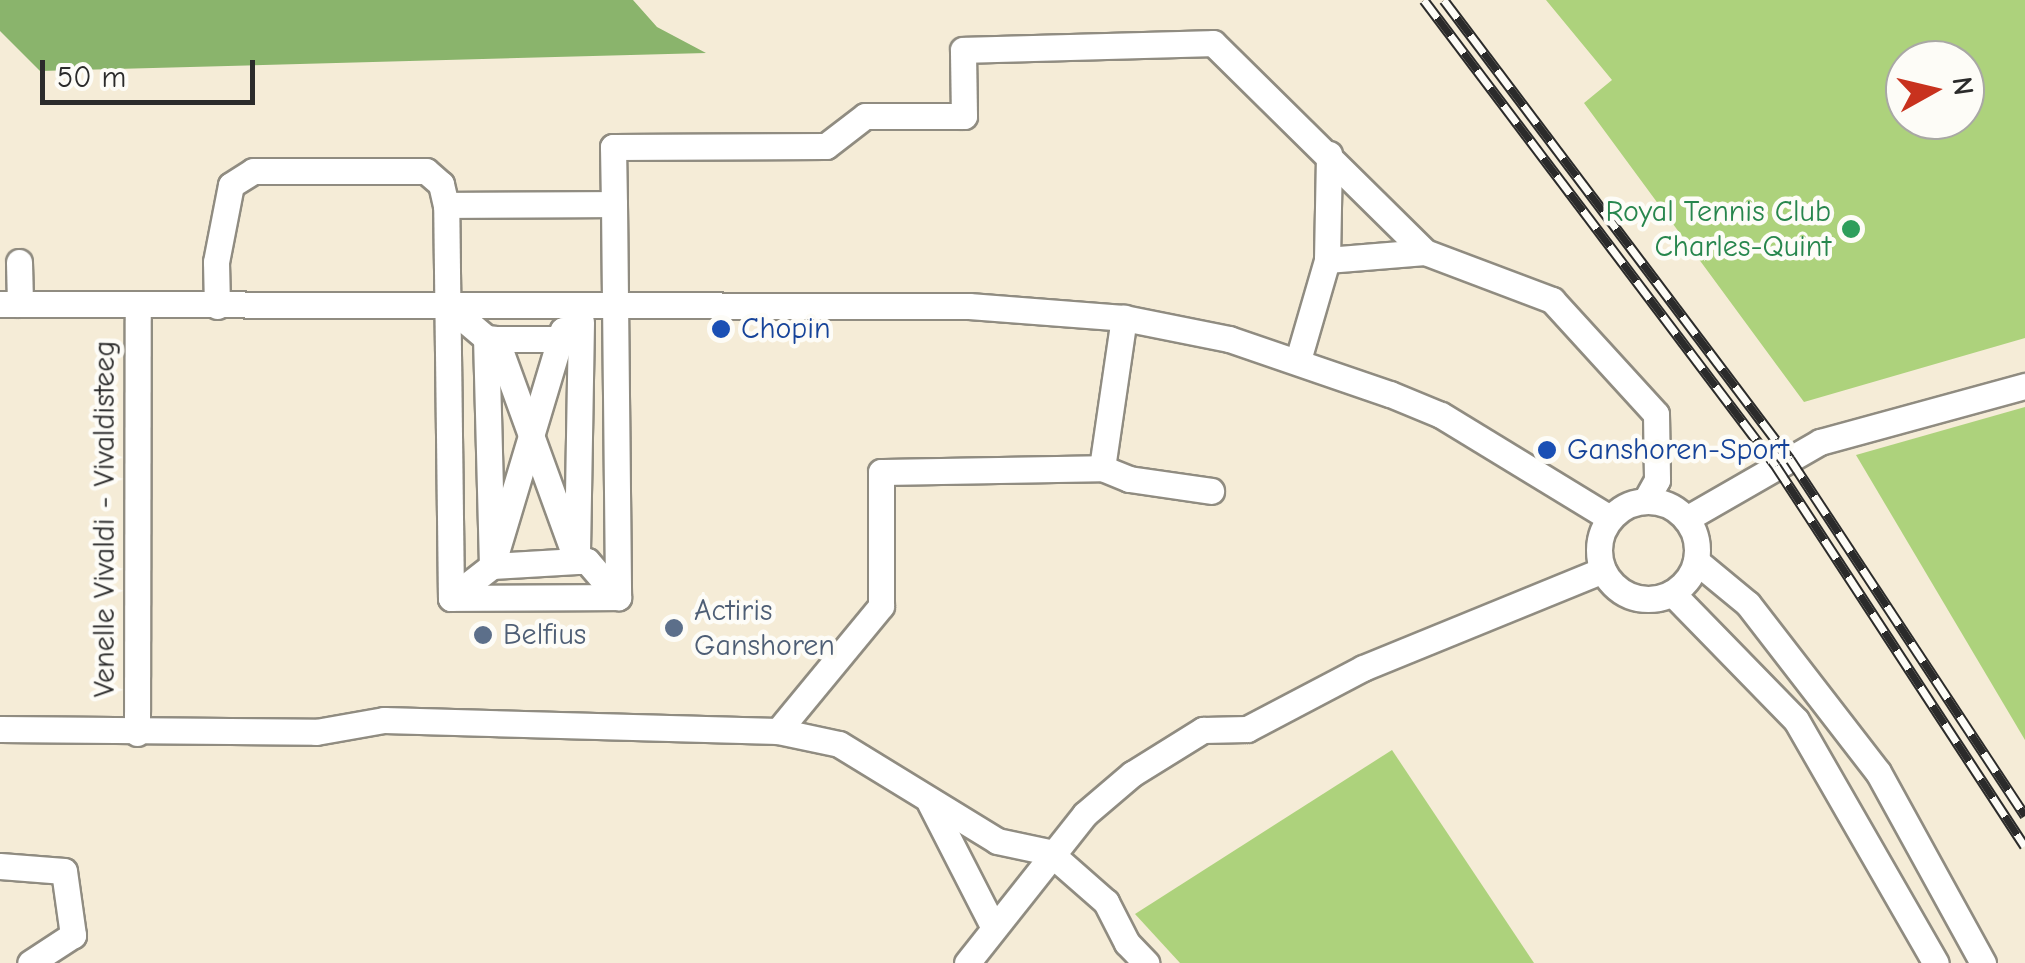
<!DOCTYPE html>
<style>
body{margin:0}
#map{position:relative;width:2025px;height:963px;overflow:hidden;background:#f5ecd7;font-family:"Comic Neue",sans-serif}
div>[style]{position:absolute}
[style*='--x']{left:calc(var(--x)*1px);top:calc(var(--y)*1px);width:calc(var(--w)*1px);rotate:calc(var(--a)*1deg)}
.green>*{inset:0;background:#add27c}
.forest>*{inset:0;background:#8ab46c}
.roads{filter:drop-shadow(2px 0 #908c81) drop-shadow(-2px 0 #908c81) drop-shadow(0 2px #908c81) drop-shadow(0 -2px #908c81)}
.street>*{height:25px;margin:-12.5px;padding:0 12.5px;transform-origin:12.5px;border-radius:12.5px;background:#fff}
.street>.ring{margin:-12.5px;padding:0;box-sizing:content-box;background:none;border:25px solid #fff;border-radius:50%}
.rail>*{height:11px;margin-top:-5.5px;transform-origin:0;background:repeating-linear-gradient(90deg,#fdfcf7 0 22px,#2b2b2b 0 44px);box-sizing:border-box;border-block:2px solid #2b2b2b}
.dots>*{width:28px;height:28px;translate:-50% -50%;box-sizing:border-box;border:5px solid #fdfcf7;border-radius:50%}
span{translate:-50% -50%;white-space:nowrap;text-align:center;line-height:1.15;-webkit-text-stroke:9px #fdfcf7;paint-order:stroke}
.leisure-label{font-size:30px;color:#27864d}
.right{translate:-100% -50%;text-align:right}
.transit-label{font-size:30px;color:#164399}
.left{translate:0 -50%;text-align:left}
.street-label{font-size:30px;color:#2b2b2b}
.service-label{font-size:30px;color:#4e5e75}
.north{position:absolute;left:1885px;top:40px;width:100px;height:100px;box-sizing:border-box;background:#fdfcf7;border:2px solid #a9a8a5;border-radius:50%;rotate:82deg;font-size:28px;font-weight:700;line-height:40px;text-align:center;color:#2b2b2b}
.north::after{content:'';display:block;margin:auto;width:35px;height:45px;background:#c8321e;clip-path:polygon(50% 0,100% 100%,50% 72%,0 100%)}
.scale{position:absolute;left:40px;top:60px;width:215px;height:45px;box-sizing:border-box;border:5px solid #2b2b2b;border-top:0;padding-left:12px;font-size:30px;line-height:35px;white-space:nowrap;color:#2b2b2b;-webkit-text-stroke:8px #fdfcf7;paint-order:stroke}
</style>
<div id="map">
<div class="green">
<i style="clip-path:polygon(evenodd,1546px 0,2025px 0,2025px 338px,1804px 402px,1584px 103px,1612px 80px,1546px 0,1905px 60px,1965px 60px,1965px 120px,1905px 120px,1905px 60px)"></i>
<i style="clip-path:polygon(2025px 407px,2025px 740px,1856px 455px)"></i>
<i style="clip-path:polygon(1392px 750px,1534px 963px,1180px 963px,1135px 914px)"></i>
</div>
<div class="forest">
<i style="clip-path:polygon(0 0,633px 0,657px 27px,706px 53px,40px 71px,0 31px)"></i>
</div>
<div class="roads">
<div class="street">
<i style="--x:614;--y:204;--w:57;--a:-91"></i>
<i style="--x:613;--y:147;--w:213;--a:-0.3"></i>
<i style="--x:826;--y:146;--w:49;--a:-37.6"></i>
<i style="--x:865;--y:116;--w:99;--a:0"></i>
<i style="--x:964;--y:116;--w:66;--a:-90.9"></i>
<i style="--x:963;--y:50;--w:250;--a:-1.6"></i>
<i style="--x:1213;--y:43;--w:298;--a:44.6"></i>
<i style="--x:1425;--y:252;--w:136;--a:20.7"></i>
<i style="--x:1552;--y:300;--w:154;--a:47.6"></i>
<i style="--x:1656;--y:414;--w:66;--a:89.1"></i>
<i style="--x:1657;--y:480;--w:23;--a:119"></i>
<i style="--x:614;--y:204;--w:393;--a:89.4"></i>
<i style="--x:618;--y:597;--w:167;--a:179.7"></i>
<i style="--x:451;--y:598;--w:393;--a:-90.7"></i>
<i style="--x:446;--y:205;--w:168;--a:-0.3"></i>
<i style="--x:1327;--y:260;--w:106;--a:-88.9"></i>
<i style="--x:19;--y:262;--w:42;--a:88.6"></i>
<i style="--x:0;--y:304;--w:969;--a:0.12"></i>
<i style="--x:969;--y:306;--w:155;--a:4.4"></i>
<i style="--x:1124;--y:318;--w:107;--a:11.3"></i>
<i style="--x:1229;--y:339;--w:170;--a:18.9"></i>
<i style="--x:1390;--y:394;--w:55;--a:22.4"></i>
<i style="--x:1441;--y:415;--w:198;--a:31.4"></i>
<i style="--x:447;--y:305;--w:51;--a:40.2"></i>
<i style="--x:486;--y:338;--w:10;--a:6"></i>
<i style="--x:496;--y:339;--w:236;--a:70"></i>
<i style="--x:577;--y:561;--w:85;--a:176.6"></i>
<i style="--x:492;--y:566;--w:228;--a:-91.5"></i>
<i style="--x:217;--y:306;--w:44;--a:-91.3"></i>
<i style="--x:216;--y:262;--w:78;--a:-79"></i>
<i style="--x:231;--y:185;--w:26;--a:-32"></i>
<i style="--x:253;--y:171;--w:173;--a:0"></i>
<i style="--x:426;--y:171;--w:20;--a:41"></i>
<i style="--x:441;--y:184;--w:22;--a:77"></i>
<i style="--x:581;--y:322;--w:239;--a:91"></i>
<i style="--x:577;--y:561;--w:10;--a:0"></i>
<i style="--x:587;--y:561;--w:48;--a:49.3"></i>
<i style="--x:496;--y:339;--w:65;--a:0"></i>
<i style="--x:1298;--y:360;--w:104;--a:-73.8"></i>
<i style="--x:1327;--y:260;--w:98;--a:-4.7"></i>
<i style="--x:1102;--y:468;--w:29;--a:22"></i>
<i style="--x:1129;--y:479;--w:83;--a:8.3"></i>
<i class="ring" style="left:1599px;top:501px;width:73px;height:73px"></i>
<i style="--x:1686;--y:519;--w:155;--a:-29.9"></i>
<i style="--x:1820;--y:442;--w:213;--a:-15.3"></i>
<i style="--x:1696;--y:561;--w:67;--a:39.6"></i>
<i style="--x:1748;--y:604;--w:212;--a:52.3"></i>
<i style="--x:1878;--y:772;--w:218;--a:61.2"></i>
<i style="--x:1672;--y:593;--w:177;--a:45.7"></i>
<i style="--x:1796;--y:720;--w:280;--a:60.1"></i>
<i style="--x:451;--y:598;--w:52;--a:-38"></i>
<i style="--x:492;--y:566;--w:246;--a:-73.3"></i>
<i style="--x:563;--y:330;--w:17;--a:0"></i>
<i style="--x:0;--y:729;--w:316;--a:0.5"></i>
<i style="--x:316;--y:732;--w:69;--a:-10"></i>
<i style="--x:384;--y:720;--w:394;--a:1.6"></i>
<i style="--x:778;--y:731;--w:62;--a:12"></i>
<i style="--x:839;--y:744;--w:185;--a:31.5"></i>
<i style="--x:997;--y:841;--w:53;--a:11.9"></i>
<i style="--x:1049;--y:852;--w:76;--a:41.3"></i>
<i style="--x:1106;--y:902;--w:46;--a:62.9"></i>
<i style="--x:1127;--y:943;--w:28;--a:46"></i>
<i style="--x:778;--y:731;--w:162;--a:-50.5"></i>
<i style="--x:881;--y:606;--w:134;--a:-90"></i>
<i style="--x:881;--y:472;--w:221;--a:-1"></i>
<i style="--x:1102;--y:468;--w:152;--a:-81.7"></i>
<i style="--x:137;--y:733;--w:429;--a:-89.9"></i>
<i style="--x:930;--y:803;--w:136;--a:62.9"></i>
<i style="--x:0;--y:866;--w:64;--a:4.5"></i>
<i style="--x:64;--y:871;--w:65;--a:82"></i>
<i style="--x:73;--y:935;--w:51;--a:146.9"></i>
<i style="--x:967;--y:963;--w:190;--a:-51.6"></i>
<i style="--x:1085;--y:814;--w:62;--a:-40.4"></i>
<i style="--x:1132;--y:774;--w:84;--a:-31.8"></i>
<i style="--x:1203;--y:730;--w:44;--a:-1.3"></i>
<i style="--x:1247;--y:729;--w:131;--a:-27.7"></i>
<i style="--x:1363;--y:668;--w:259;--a:-22.2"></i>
</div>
</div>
<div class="rail">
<i style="--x:1424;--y:0;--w:584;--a:52.93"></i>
<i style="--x:1776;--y:466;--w:454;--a:56.8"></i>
<i style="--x:1444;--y:0;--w:575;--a:52.99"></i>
<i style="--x:1790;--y:459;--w:427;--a:56.6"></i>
</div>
<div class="dots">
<i style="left:1851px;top:229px;background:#2e9e5b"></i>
<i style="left:721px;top:329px;background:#1a4fb4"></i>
<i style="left:1547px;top:450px;background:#1a4fb4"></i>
<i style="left:674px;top:628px;background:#5c6f8a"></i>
<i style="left:483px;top:635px;background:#5c6f8a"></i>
</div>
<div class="leisure-label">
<span class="right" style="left:1831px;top:229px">Royal Tennis Club<br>Charles-Quint</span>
</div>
<div class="transit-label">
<span class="left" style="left:741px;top:329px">Chopin</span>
<span class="left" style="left:1567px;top:450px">Ganshoren-Sport</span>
</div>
<div class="street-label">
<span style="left:105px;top:519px;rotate:-90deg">Venelle Vivaldi - Vivaldisteeg</span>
</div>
<div class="service-label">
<span class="left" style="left:694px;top:628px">Actiris<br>Ganshoren</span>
<span class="left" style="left:503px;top:635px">Belfius</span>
</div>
<div class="north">N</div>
<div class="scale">50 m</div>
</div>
